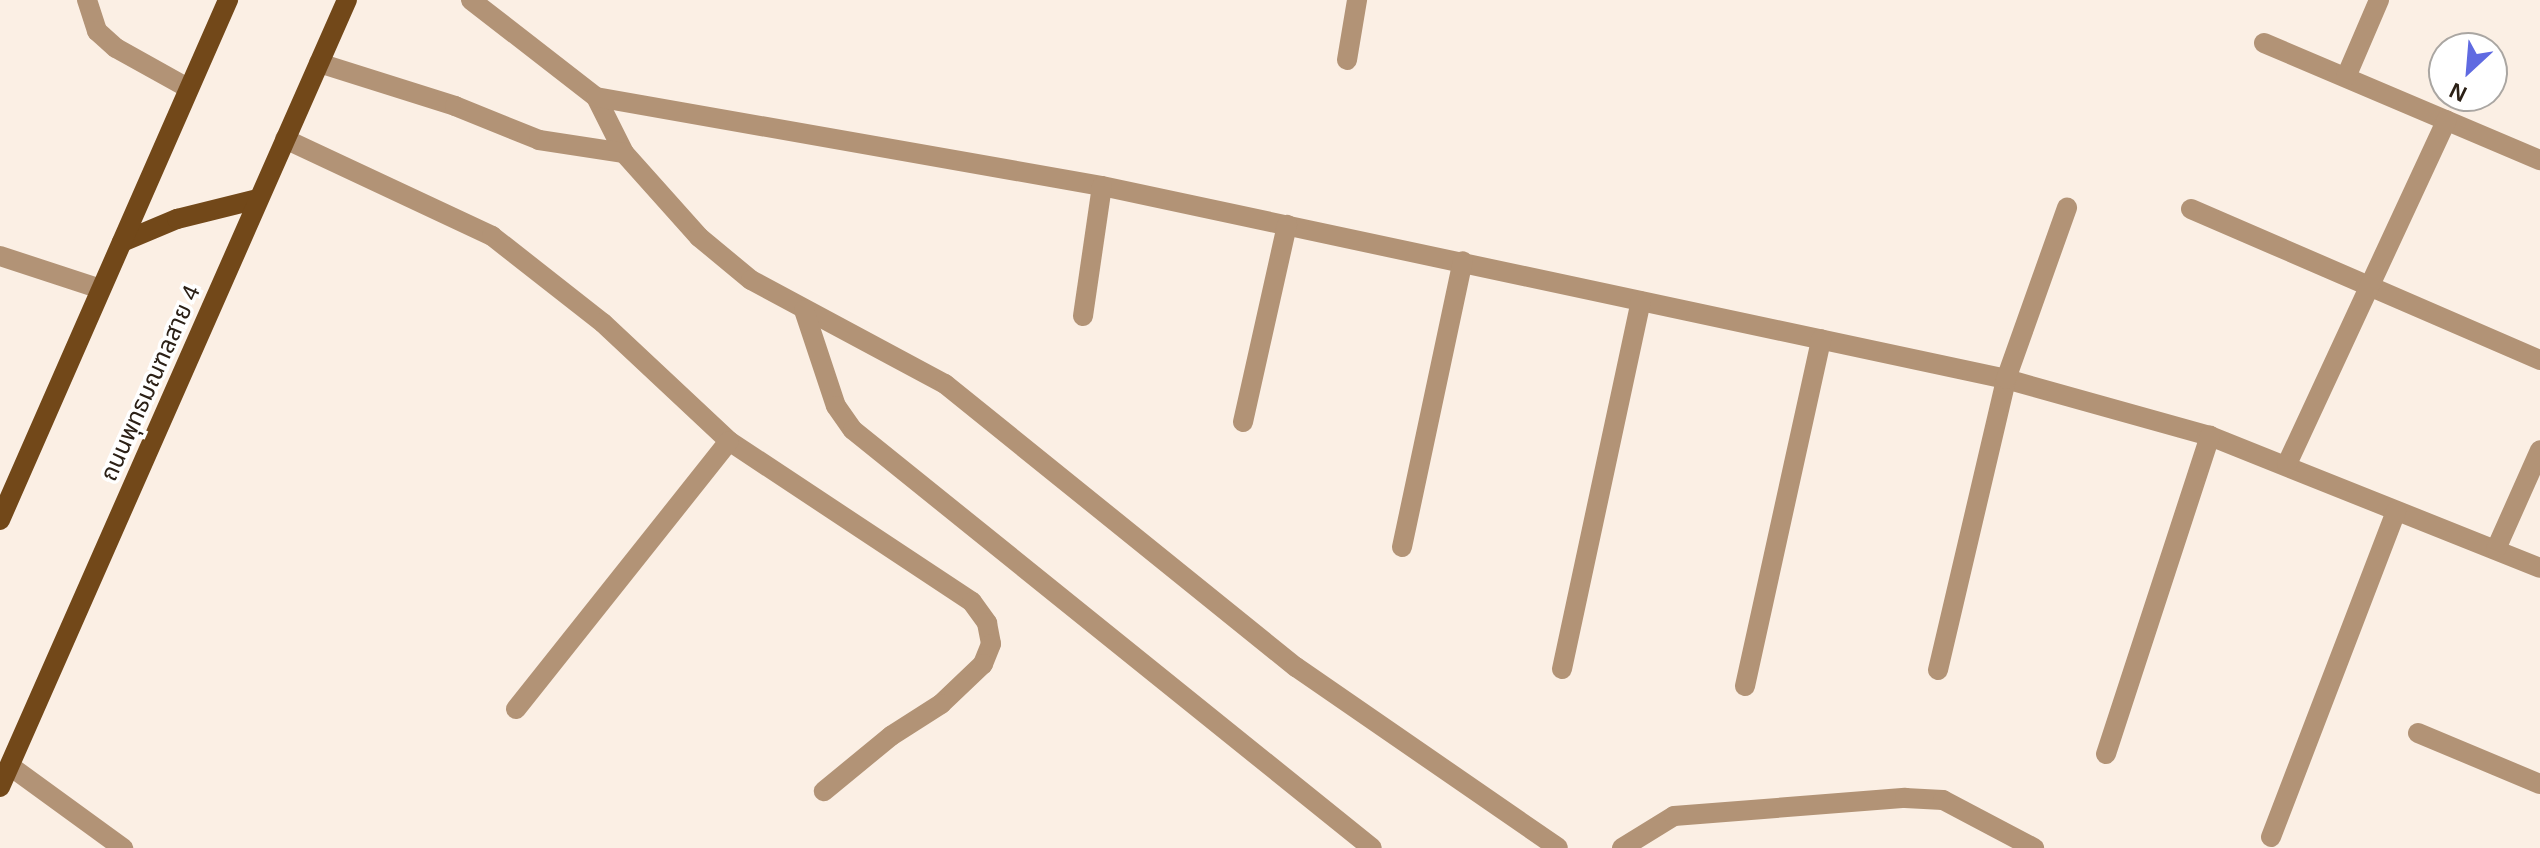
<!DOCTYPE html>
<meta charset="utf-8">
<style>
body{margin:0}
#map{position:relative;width:2540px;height:848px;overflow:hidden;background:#fbefe4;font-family:Arial,"Noto Sans Thai",sans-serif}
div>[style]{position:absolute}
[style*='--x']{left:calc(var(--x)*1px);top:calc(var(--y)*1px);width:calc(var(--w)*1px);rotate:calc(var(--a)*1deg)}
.service>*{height:20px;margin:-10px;padding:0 10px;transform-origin:10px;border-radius:10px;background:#b29376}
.minor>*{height:20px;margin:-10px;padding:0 10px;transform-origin:10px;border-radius:10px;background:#b29376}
.primary>*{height:20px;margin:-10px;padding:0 10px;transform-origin:10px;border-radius:10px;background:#724819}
span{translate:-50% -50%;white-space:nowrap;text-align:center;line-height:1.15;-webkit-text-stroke:7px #fff;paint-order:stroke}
.street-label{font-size:24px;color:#2b2016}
.north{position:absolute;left:2428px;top:32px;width:80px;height:80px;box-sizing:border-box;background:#fff;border:2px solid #aaa6a2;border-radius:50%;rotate:206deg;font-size:22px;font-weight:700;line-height:32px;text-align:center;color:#2b2016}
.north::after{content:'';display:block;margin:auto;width:28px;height:36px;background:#5f6ae1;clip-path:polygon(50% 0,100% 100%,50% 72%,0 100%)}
</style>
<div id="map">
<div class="service">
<i style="--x:87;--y:0;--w:33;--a:72"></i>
<i style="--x:97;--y:31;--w:25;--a:42"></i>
<i style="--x:116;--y:48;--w:82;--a:29.1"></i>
<i style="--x:1347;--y:60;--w:61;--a:-80.5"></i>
<i style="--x:0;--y:256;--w:106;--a:18.1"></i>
</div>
<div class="minor">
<i style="--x:471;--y:0;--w:158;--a:37.8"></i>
<i style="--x:596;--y:97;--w:63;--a:63.4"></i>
<i style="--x:624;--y:153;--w:113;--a:48.2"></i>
<i style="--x:699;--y:237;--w:67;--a:39.6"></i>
<i style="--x:751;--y:280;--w:220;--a:28.2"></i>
<i style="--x:945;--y:384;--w:451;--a:38.9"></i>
<i style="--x:1296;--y:667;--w:318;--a:34.6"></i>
<i style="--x:2264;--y:43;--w:300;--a:23"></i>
<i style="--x:319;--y:63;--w:143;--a:17.5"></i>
<i style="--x:455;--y:106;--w:91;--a:22"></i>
<i style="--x:539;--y:140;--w:86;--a:8.7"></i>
<i style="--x:2346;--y:77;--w:84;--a:-66.8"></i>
<i style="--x:596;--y:97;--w:514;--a:9.98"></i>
<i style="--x:1102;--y:186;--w:924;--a:12.05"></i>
<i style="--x:2006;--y:379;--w:212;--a:15.6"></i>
<i style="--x:2210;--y:436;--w:355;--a:21.8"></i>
<i style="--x:285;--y:139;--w:229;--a:25.1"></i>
<i style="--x:492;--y:236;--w:141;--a:38.1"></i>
<i style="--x:603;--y:323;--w:173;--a:43.1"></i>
<i style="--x:729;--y:441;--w:291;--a:33.5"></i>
<i style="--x:972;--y:602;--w:26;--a:54"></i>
<i style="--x:987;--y:623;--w:21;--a:79"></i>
<i style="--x:991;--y:644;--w:22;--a:112"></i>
<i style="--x:983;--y:664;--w:58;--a:136.4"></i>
<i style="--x:941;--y:704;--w:59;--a:147.4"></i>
<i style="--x:891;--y:736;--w:87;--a:140.6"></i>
<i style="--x:2191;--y:209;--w:380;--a:23.4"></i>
<i style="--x:804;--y:310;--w:101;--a:71.6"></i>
<i style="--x:836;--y:406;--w:29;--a:55"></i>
<i style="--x:853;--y:430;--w:666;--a:38.85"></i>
<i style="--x:1083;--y:316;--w:131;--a:-81.7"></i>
<i style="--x:1243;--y:422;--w:202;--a:-77.4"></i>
<i style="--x:2287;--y:464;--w:379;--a:-65.1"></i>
<i style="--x:1402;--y:547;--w:292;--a:-78"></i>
<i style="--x:2496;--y:549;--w:108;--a:-66"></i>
<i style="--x:1562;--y:669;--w:376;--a:-77.9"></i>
<i style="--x:1938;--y:670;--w:299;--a:-76.8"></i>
<i style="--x:2006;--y:379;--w:182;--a:-70.4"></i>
<i style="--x:1745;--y:686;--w:355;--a:-77.6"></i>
<i style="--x:516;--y:709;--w:342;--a:-51.5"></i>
<i style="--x:2418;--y:733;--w:132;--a:22.7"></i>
<i style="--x:2106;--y:754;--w:335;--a:-71.9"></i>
<i style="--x:10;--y:766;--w:140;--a:36"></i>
<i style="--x:2271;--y:837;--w:349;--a:-69"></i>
<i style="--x:1622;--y:848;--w:61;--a:-31.6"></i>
<i style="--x:1674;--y:816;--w:232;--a:-4.5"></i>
<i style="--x:1905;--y:798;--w:38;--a:3"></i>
<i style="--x:1943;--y:800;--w:103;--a:27.8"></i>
</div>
<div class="primary">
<i style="--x:122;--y:242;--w:60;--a:-22.7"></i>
<i style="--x:177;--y:219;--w:83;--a:-13.9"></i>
<i style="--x:0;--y:520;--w:568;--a:-66.32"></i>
<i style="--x:0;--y:787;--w:860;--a:-66.21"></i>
</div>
<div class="street-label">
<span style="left:150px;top:383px;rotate:-66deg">ถนนพุทธมณฑลสาย 4</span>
</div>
<div class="north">N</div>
</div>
